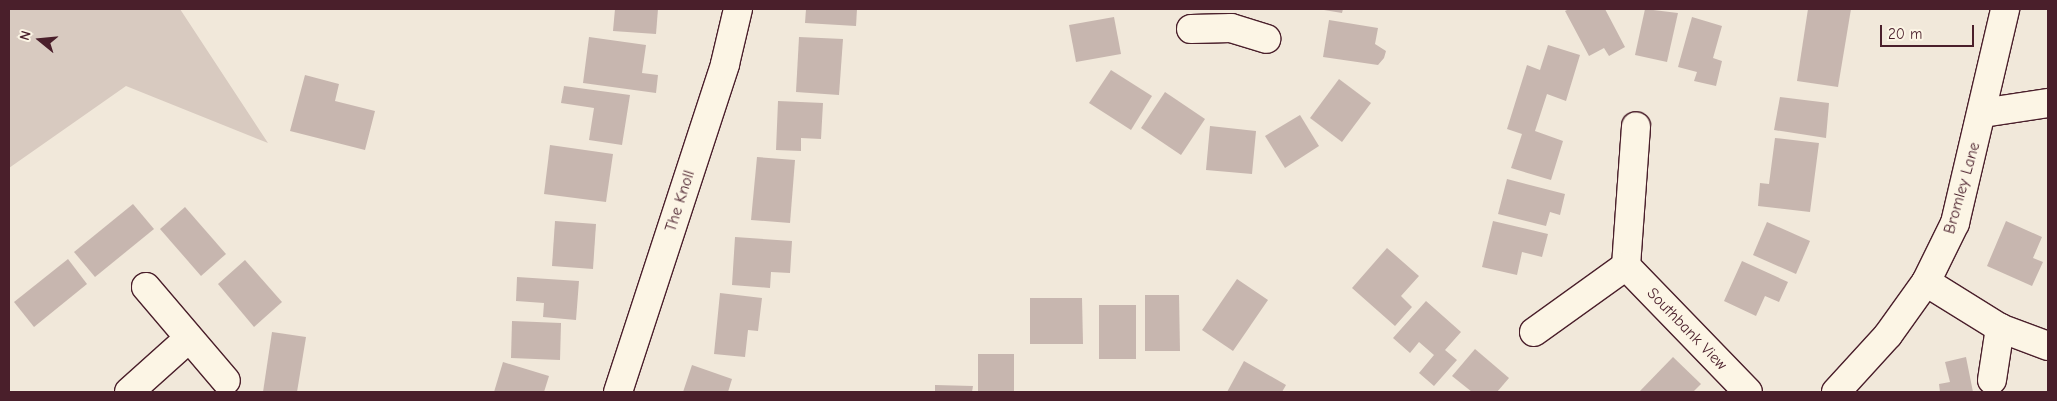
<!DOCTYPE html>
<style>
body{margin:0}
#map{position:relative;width:2057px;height:401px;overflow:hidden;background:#f1e8da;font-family:"Comic Neue",sans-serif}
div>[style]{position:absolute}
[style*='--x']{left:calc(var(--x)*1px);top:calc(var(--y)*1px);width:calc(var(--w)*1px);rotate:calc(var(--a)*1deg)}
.green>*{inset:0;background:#d8cac0}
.building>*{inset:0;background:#c7b6af}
.roads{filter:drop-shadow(1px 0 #4a1f2b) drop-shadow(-1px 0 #4a1f2b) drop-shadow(0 1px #4a1f2b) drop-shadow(0 -1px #4a1f2b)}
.minor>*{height:28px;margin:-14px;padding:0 14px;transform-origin:14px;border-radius:14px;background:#fcf5e5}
span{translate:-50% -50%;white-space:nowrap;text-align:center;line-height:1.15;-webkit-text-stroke:4px #fcf5e5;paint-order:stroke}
.street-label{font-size:16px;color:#4a1f2b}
.frame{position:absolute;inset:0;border:10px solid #4a1f2b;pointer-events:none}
.north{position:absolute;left:15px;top:15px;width:50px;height:50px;-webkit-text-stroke:4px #fcf5e5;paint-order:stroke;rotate:287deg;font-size:14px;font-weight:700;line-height:20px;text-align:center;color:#4a1f2b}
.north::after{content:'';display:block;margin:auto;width:18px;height:22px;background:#4a1f2b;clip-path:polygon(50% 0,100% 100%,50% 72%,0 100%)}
.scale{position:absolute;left:1880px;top:25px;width:94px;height:22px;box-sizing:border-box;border:2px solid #4a1f2b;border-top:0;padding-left:6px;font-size:15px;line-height:18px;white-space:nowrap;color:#4a1f2b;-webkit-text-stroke:4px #fcf5e5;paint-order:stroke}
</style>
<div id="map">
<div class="green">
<i style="clip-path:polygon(9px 9px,180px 9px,268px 143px,126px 86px,9px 168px)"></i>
</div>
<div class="building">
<i style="clip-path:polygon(615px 9px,658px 9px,656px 34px,613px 31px)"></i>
<i style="clip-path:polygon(806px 9px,857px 9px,856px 26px,805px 23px)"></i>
<i style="clip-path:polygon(1318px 9px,1343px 9px,1342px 13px)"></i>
<i style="clip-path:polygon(1569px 9px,1605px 9px,1625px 47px,1609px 56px,1604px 48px,1589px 56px,1565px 11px)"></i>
<i style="clip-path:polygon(1645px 9px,1678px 13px,1667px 62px,1635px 55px)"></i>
<i style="clip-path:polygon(1808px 9px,1851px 9px,1838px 87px,1797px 81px)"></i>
<i style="clip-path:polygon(1114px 17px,1121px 54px,1076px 62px,1069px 25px)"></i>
<i style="clip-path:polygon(1692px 17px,1722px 26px,1713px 58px,1722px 61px,1716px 86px,1694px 81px,1697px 72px,1678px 67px)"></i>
<i style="clip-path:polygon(1329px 20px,1378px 28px,1375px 44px,1386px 51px,1384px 58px,1378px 65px,1323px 57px)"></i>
<i style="clip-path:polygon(589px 37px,646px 45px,642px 73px,658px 75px,656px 93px,583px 83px)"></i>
<i style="clip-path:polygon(799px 37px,843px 39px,839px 95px,796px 92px)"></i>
<i style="clip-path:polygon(1548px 45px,1580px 55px,1566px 101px,1547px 94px,1535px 131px,1563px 141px,1551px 180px,1511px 168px,1522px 134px,1507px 129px,1527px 65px,1540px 70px)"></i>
<i style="clip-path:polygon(1111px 70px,1152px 96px,1131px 130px,1089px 103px)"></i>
<i style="clip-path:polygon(305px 75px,339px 84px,335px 101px,375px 111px,365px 150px,290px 131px)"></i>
<i style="clip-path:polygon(1339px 79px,1371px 103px,1342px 142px,1310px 118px)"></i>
<i style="clip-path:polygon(564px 86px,630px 95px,622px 145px,589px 140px,594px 108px,561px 103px)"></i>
<i style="clip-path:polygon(1165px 92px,1205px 119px,1181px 155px,1141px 128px)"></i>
<i style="clip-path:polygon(1780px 97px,1829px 103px,1826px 138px,1774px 130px)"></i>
<i style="clip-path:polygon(778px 101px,823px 103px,821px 139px,801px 138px,801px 151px,776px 150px)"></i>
<i style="clip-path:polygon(1300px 115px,1319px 146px,1285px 168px,1265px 136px)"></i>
<i style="clip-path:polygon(1210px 126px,1256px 131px,1252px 174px,1206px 170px)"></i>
<i style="clip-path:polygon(1775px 138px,1819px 143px,1810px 212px,1758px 206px,1760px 183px,1769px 184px)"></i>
<i style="clip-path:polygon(550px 145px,613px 154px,606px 202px,544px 194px)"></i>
<i style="clip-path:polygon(757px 157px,795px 160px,790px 223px,751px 220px)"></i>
<i style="clip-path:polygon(1507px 179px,1565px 194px,1560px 215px,1550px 212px,1546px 226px,1498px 214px)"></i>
<i style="clip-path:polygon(133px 204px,154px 229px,95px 277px,74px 252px)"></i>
<i style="clip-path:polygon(185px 207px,226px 254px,201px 276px,160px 229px)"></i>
<i style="clip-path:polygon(555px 221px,596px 224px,593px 269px,552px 266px)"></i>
<i style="clip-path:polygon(1493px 221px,1548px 234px,1542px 257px,1522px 252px,1517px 275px,1482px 267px)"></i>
<i style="clip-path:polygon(2006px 221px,2042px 237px,2033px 258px,2043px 262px,2032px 286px,1987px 266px)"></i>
<i style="clip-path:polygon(1767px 222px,1810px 241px,1796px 274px,1753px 255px)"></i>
<i style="clip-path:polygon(735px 237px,792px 241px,790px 273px,771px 272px,770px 288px,732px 285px)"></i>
<i style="clip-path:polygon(1387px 248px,1419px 276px,1401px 296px,1412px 307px,1395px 326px,1352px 288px)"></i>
<i style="clip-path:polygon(68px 259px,87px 284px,34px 327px,14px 302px)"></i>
<i style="clip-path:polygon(245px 260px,282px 302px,254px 327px,218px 284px)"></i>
<i style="clip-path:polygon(1742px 261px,1788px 282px,1779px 302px,1765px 296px,1756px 316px,1724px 301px)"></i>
<i style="clip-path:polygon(517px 277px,579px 281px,576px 320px,543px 317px,544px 303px,516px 301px)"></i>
<i style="clip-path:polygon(1237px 279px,1268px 300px,1233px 351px,1202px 330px)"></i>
<i style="clip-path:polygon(720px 293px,762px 298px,758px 331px,748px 330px,745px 357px,714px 354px)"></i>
<i style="clip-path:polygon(1145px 295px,1179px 295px,1180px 351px,1145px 351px)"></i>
<i style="clip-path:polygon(1030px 298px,1082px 298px,1083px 344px,1030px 344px)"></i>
<i style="clip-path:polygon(1426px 301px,1461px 332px,1445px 350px,1457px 360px,1434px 386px,1419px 373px,1434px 355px,1419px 342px,1410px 353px,1393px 338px)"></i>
<i style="clip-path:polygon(1099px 305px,1136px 305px,1136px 359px,1099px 359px)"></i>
<i style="clip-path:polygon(512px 321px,561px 323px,560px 360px,511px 358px)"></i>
<i style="clip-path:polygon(272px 332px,306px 337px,297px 392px,263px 392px)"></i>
<i style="clip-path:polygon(1475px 349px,1509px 378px,1497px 392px,1472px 392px,1452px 376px)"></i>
<i style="clip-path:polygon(978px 354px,1014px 354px,1014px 392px,978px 392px)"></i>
<i style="clip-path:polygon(1673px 357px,1701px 384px,1693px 392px,1639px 392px)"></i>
<i style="clip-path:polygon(1966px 357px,1973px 392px,1940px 392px,1939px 384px,1950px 382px,1945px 362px)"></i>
<i style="clip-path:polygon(1244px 361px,1286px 385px,1282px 392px,1227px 392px)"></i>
<i style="clip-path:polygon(503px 362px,549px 376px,544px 392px,494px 392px)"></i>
<i style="clip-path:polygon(692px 365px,732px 379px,728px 392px,683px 392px)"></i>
<i style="clip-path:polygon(935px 385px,973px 386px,972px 392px,935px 392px)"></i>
</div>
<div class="roads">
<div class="minor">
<i style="--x:1191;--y:29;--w:40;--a:-1.4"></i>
<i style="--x:1231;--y:28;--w:37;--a:17"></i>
<i style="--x:1982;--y:113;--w:67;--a:-8.6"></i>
<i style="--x:1626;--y:266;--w:140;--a:-85.9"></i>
<i style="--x:1926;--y:282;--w:87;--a:31.9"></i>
<i style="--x:2000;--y:328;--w:51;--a:20.6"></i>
<i style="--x:146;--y:287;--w:123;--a:49.6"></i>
<i style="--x:1534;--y:332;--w:113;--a:-35.7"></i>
<i style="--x:1626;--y:266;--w:175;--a:45.9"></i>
<i style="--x:1992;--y:380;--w:53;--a:-81.3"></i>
<i style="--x:129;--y:392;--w:79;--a:-41.9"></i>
<i style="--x:618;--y:392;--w:345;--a:-71.9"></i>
<i style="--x:725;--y:64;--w:57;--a:-76.7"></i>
<i style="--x:1836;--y:392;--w:77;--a:-47.6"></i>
<i style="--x:1888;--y:335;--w:65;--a:-54.4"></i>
<i style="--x:1926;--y:282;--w:66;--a:-63.8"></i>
<i style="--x:1955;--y:223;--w:220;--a:-76.8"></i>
</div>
</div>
<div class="street-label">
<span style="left:1962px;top:188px;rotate:-74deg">Bromley Lane</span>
<span style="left:680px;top:201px;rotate:-72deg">The Knoll</span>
<span style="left:1687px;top:329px;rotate:46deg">Southbank View</span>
</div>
<div class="frame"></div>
<div class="north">N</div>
<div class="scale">20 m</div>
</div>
